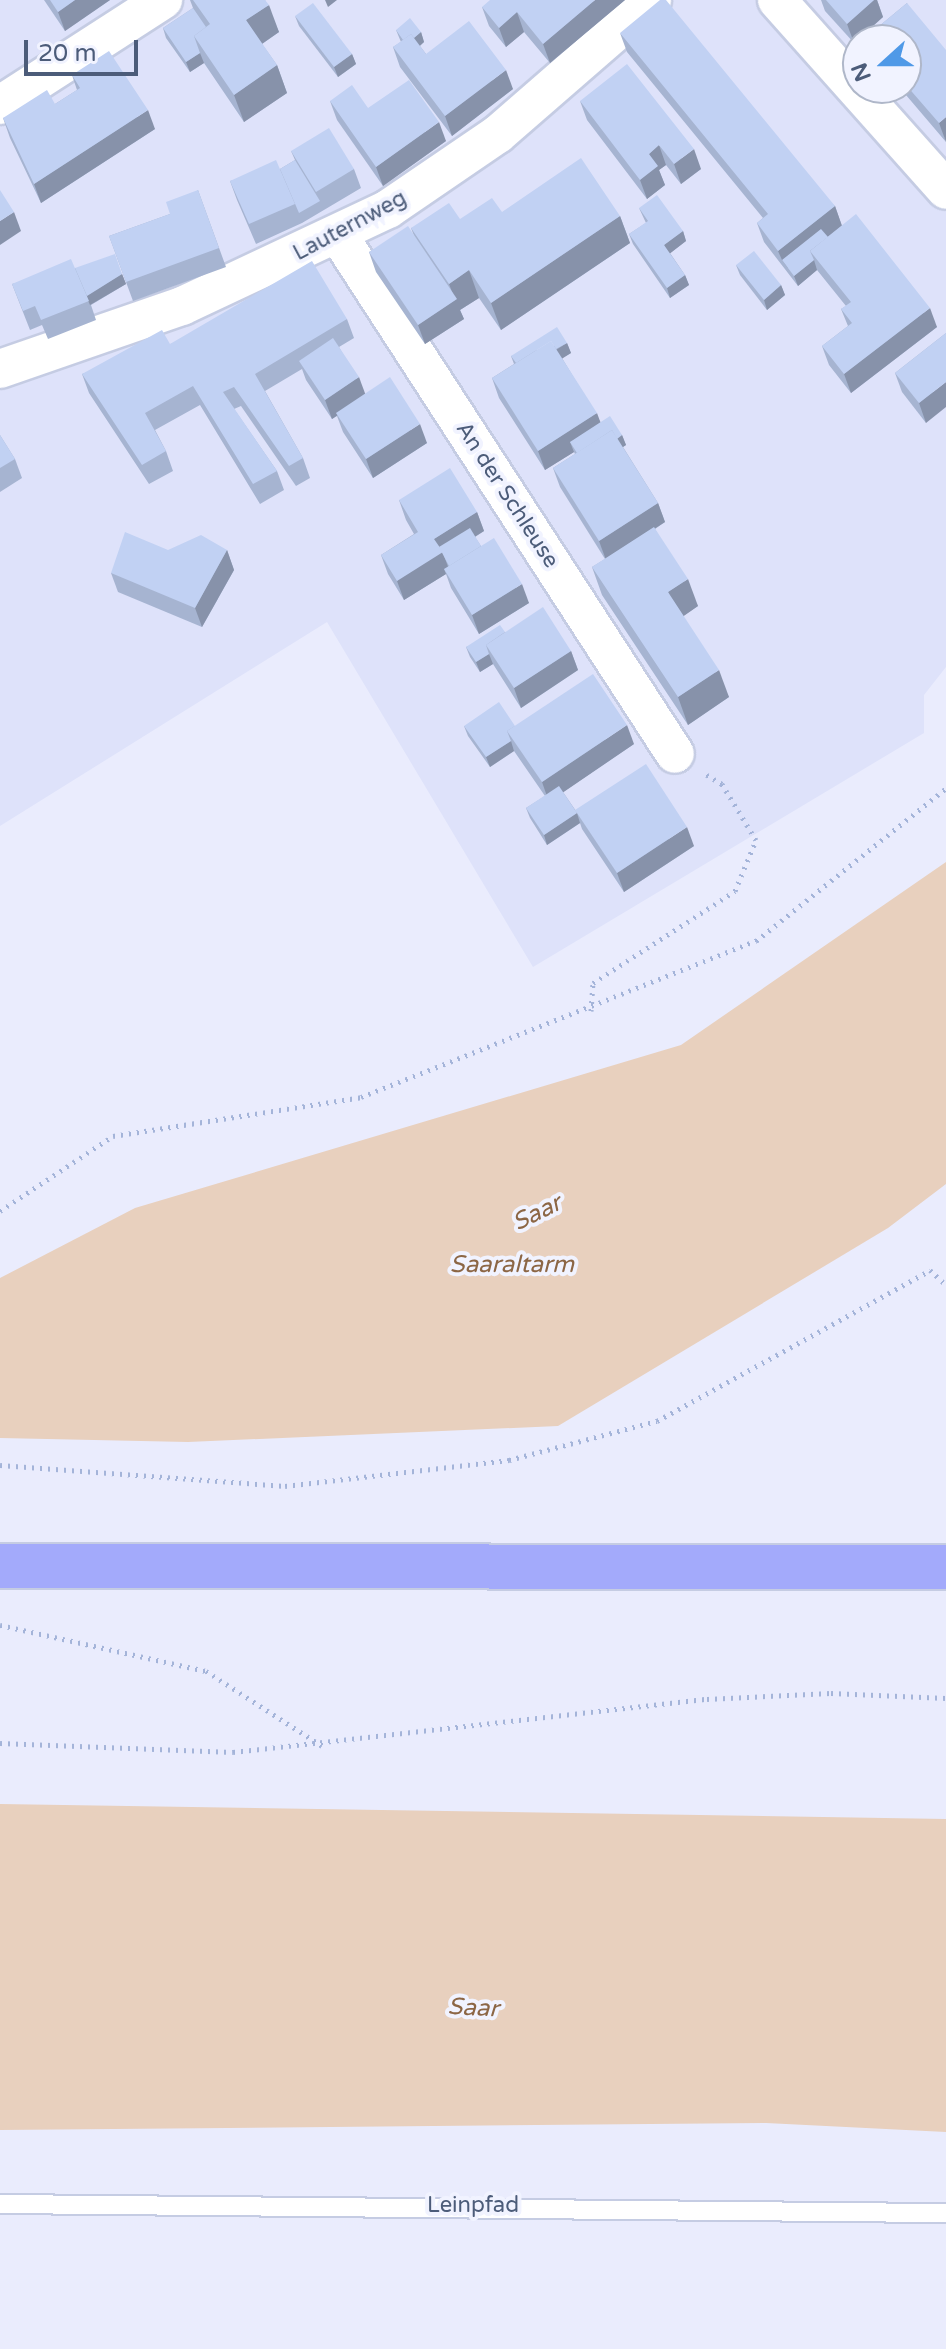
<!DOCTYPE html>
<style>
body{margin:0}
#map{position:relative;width:946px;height:2349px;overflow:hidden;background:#eaecfd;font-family:"Varela Round",sans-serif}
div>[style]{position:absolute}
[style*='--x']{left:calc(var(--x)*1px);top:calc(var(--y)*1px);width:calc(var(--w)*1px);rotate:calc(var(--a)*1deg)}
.residential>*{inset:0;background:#dee2fa}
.water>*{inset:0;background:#e8d0be}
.path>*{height:5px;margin-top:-2.5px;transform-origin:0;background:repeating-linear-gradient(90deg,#a4b4d9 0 2px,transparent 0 8px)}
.roads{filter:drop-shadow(2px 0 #c5cce3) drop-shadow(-2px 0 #c5cce3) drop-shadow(0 2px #c5cce3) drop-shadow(0 -2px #c5cce3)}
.service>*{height:18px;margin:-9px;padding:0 9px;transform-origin:9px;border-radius:9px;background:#fff}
.minor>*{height:38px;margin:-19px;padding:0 19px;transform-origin:19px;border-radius:19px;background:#fff}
.primary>*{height:44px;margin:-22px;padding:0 22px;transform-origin:22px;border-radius:22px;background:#a3aafb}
.wall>*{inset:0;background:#a6b4d1}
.shaded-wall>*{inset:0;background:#8792aa}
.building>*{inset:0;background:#c1d1f3}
span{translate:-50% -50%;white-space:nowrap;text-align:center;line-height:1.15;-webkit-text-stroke:8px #f1f3ff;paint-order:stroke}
.street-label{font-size:22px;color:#4c5c79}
.water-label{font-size:24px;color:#8c6645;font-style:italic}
.north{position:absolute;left:842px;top:24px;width:80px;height:80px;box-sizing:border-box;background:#f1f3ff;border:2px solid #afb7c9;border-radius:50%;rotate:249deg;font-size:22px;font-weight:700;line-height:32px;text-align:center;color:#4c5c79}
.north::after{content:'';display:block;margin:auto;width:28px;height:36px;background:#4f99e7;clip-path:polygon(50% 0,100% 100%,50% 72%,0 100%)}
.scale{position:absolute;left:24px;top:40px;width:114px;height:36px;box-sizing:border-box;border:4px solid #4c5c79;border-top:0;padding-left:10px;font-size:24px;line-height:28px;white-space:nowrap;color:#4c5c79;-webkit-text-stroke:6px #f1f3ff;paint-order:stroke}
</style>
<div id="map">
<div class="residential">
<i style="clip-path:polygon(evenodd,0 0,946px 0,946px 667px,924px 695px,924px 733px,533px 967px,327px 622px,0 826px,0 0,858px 40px,906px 40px,906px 88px,858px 88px,858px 40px)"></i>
</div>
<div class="water">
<i style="clip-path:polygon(946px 862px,946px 1184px,888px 1228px,558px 1426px,188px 1442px,0 1438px,0 1278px,135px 1208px,681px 1045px)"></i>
<i style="clip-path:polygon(0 1804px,946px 1819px,946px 2132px,766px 2123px,0 2130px)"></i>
</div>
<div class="path">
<i style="--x:591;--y:1011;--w:28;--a:-86"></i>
<i style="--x:593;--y:983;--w:169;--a:-32.9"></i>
<i style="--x:735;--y:891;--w:55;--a:-67.6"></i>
<i style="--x:756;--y:840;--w:66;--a:-121.3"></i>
<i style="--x:722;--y:784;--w:21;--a:-149"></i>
<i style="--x:0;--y:1211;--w:136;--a:-33.6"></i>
<i style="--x:113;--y:1136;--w:251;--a:-8.9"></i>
<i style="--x:361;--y:1097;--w:425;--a:-21.6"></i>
<i style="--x:756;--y:941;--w:244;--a:-38.8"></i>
<i style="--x:0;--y:1465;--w:286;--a:4.2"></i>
<i style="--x:285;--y:1486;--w:226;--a:-6.6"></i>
<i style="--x:509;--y:1460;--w:153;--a:-14.8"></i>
<i style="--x:657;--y:1421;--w:312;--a:-28.9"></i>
<i style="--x:930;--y:1270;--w:22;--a:43"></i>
<i style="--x:0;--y:1625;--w:211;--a:12.6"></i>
<i style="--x:206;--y:1671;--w:138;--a:32.9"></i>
<i style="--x:0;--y:1743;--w:233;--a:2.2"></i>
<i style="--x:233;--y:1752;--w:477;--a:-6.4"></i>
<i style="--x:707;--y:1699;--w:124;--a:-2.8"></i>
<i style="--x:831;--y:1693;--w:115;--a:2.5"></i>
</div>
<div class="roads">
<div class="service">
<i style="--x:0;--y:2204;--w:946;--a:0.55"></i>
</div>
<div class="minor">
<i style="--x:777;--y:0;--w:254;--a:48.3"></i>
<i style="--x:0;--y:105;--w:194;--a:-32.8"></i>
<i style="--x:339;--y:236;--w:617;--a:57.03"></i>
<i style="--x:0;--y:369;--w:193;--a:-19.1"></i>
<i style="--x:182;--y:306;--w:228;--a:-25.2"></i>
<i style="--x:388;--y:209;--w:133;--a:-34.3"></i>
<i style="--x:498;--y:134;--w:204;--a:-41"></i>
</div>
<div class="primary">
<i style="--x:0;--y:1566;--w:946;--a:0.06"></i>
</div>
</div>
<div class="wall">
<i style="clip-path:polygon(44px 0,110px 0,65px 31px)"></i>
<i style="clip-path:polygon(190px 0,265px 0,279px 32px,262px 44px,277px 65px,287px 93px,244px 122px,204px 63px,190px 72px,166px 38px,163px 28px,193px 8px)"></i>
<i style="clip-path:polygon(625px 0,550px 63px,524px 32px,506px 47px,489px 26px,482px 7px)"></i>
<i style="clip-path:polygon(821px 0,877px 0,883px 17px,854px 43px,825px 11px)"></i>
<i style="clip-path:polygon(907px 3px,946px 142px,900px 88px,906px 88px,906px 40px,867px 40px,866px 37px)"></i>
<i style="clip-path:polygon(295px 16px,352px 54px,356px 64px,338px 77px,299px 26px)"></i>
<i style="clip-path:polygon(396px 30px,421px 32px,424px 42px,420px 46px,426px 54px,513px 89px,452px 136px,400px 67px,393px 47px,401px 42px)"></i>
<i style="clip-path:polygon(620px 33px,835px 206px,842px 226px,937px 327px,851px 393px,829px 365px,822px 346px,848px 326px,841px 309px,846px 306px,817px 270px,798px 286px,764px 242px,757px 223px,763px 218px,627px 52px)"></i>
<i style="clip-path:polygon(72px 75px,155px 129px,41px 203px,10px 138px,3px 118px,55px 104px,77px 90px)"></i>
<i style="clip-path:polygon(330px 101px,368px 108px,446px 141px,383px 186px,337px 120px)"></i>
<i style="clip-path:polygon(580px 101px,701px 169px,681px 184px,666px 165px,659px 170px,665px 185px,647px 199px,587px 120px)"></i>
<i style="clip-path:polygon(291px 151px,354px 169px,361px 188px,302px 223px,256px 244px,237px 200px,230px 181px,280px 169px,295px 160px)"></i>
<i style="clip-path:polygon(198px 190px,226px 267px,133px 301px,109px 236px,170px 214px)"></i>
<i style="clip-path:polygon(639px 208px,683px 231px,686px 241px,670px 253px,685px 275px,689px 285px,670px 298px,633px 244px,629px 234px,646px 223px)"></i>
<i style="clip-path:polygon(502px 212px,620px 216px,630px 243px,501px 330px,479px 298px,460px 310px,464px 319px,425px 344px,376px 272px,369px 252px,414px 236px,411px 228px)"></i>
<i style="clip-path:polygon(736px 265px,781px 285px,785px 295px,767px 310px,740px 275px)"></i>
<i style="clip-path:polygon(75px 268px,122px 274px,126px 284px,91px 305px,96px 320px,48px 339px,42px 325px,30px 330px,12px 284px)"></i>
<i style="clip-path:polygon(347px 319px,354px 338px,339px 347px,365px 394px,427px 443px,373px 478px,343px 432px,337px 416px,332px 419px,306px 380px,302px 369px,265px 391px,303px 458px,310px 478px,296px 486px,241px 406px,234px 409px,277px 471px,284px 490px,260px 504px,200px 405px,155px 430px,166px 451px,173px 471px,149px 484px,89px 393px,82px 374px,170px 344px)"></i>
<i style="clip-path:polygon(946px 333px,926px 423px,902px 392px,895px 373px)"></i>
<i style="clip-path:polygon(567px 343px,571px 353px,562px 358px,601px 423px,622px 435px,626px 445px,623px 447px,658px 503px,665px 522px,655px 529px,698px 606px,683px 616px,729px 697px,688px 725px,602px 595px,592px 567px,605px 559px,560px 487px,553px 468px,575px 454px,574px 452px,545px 470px,499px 398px,492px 378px,514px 364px,511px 356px)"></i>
<i style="clip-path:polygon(0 435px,15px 459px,22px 478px,0 492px)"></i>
<i style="clip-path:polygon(399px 500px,477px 512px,484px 531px,475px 537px,481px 546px,529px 603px,479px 634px,451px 588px,446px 574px,404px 600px,388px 574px,381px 555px,414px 534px,406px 520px)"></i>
<i style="clip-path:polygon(168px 550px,227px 550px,234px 570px,202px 627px,118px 592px,111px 573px)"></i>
<i style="clip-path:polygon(505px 632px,571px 651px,578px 670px,521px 708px,493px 664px,480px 672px,470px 657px,466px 647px)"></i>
<i style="clip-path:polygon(464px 726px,515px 726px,634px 744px,563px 792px,576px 811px,694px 846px,624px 892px,582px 829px,580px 823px,547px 845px,530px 818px,526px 808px,545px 796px,514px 751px,490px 767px,468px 736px)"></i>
</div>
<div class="shaded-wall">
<i style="clip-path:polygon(75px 0,110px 0,65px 31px,58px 12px)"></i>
<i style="clip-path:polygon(325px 0,337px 0,328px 7px)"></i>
<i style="clip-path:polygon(595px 0,625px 0,550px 63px,543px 44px)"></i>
<i style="clip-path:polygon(874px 0,877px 0,883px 17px,854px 43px,847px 24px)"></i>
<i style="clip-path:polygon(269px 5px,279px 32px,256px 48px,246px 20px)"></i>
<i style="clip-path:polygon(517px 12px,524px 32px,506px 47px,499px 28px)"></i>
<i style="clip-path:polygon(421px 32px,424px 42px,410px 54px,406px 44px)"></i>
<i style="clip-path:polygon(200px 53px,204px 63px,190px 72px,186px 62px)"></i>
<i style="clip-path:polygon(352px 54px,356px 64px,338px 77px,334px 67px)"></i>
<i style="clip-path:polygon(277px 65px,287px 93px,244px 122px,234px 95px)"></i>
<i style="clip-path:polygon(506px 70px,513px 89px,452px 136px,445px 116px)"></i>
<i style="clip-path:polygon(148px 110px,155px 129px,41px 203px,34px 184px)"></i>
<i style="clip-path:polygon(946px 117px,946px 142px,939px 123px)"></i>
<i style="clip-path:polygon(439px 122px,446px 141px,383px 186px,376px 167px)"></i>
<i style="clip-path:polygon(659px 145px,666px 165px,659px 170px,665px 185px,647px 199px,640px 180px,649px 154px)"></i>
<i style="clip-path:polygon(694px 149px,701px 169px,681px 184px,674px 164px)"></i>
<i style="clip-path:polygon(835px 206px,842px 226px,788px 268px,782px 260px,778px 251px)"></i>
<i style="clip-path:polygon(14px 212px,21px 231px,0 245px,0 221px)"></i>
<i style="clip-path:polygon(620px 216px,630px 243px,501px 330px,491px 303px)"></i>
<i style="clip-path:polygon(683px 231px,686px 241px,668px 255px,664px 245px)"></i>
<i style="clip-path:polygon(814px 260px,817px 270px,798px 286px,794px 276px)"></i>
<i style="clip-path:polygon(469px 270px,479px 298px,460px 310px,464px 319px,425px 344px,418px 325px,455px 300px,449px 284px)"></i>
<i style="clip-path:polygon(122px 274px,126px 284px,90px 305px,86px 296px)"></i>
<i style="clip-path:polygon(685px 275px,689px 285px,670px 298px,667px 288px)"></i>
<i style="clip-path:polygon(781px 285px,785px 295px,767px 310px,764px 300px)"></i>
<i style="clip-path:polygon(930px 308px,937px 327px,851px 393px,844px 374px)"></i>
<i style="clip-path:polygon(567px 343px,571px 353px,525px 382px,521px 372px)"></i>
<i style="clip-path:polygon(359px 377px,366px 396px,332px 419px,325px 400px)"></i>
<i style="clip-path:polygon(946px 382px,946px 407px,926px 423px,919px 403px)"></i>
<i style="clip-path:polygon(597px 413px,604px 432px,570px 442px,574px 452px,545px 470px,538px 451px)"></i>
<i style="clip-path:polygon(420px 424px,427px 443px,373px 478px,366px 459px)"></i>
<i style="clip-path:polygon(622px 435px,626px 445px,586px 471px,582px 461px)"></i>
<i style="clip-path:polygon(658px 503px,665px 522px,606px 560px,599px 541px)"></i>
<i style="clip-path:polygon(477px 512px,484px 531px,444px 556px,450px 572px,444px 569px,446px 574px,404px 600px,397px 581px,434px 539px)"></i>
<i style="clip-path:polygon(227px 550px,234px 570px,202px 627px,195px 608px)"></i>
<i style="clip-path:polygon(688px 579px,698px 606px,678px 620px,668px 592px)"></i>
<i style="clip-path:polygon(522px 584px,529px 603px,479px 634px,472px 615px)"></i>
<i style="clip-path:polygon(571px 651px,578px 670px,521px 708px,514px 688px)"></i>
<i style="clip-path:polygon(489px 654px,493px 664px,480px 672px,476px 662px)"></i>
<i style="clip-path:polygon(719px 670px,729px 697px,688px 725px,678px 697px)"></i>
<i style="clip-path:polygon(627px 725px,634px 744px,549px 802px,542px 782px)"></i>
<i style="clip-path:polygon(511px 741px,514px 751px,490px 767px,486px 757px)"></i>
<i style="clip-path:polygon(577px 813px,580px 823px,547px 845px,544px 835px)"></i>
<i style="clip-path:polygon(687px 827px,694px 846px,624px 892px,617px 873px)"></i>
</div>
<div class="building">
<i style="clip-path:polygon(50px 0,75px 0,58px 12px)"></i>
<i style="clip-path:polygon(193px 0,265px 0,269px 5px,246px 20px,277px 65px,234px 95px,194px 36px,210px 24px)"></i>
<i style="clip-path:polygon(490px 0,595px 0,543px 44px,517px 12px,499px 28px,482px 7px)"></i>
<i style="clip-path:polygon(660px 0,666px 0,835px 206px,778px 251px,757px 223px,768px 214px,620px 33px)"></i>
<i style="clip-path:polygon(826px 0,874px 0,847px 24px)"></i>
<i style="clip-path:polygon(313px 3px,352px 54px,334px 67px,295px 16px)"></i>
<i style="clip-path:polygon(907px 3px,946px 50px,946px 117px,939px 123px,906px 85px,906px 40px,868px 40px,866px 37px)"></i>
<i style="clip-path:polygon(193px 8px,206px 27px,194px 36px,200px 53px,186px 62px,163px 28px)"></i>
<i style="clip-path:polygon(410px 18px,421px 32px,414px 38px,411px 34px,403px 40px,396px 30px)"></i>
<i style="clip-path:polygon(469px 21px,506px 70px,445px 116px,393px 47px,411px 34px,426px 54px)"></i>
<i style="clip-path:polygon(109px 51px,148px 110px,34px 184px,3px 118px,47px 90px,55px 104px,80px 88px,72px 75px)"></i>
<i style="clip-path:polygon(627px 64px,694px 149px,674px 164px,659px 145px,649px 154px,658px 166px,640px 180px,580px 101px)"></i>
<i style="clip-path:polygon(409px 80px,439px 122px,376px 167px,330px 101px,352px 85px,368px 108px)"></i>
<i style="clip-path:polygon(329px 128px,354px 169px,316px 192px,291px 151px)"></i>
<i style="clip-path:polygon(581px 158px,620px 216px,491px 303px,469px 270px,449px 284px,411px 228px,449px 203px,460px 219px,492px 198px,502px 212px)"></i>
<i style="clip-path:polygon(276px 160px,295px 204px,249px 224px,230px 181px)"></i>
<i style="clip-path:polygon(295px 160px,320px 201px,299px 213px,280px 169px)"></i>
<i style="clip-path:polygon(0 190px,14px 212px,0 221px)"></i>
<i style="clip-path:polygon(198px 190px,219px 248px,126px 282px,109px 236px,170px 214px,166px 202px)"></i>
<i style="clip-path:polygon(657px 195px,683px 231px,664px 245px,685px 275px,667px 288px,629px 234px,648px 221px,639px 208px)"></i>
<i style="clip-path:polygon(856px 214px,930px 308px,844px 374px,822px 346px,852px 323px,841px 309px,851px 302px,810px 251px)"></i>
<i style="clip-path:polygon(408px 226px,457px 299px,418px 325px,369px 252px)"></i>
<i style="clip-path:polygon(821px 229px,828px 237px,810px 251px,814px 260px,794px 276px,782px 260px)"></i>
<i style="clip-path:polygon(754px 251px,781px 285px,764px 300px,736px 265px)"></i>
<i style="clip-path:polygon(115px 254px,122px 274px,87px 296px,75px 268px)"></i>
<i style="clip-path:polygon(71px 259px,89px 301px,41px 320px,35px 306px,23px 311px,12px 284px)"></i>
<i style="clip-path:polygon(312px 261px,347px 319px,255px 374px,303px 458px,289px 466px,234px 387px,223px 392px,277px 471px,253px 484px,193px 386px,145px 413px,166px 451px,142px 465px,82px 374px,162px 330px,170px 344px)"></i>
<i style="clip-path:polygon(557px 327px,567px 343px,556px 349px,551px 341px,516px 363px,511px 356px)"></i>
<i style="clip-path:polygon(946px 333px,946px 382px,919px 403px,895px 373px)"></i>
<i style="clip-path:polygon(333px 338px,359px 377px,325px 400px,299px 361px)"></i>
<i style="clip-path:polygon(551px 341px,597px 413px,538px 451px,492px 378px)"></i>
<i style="clip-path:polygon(390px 377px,420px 424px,366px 459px,336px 413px)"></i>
<i style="clip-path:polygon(610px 416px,622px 435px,617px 439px,612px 430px,577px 453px,570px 442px)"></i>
<i style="clip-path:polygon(612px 430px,658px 503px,599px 541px,553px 468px)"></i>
<i style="clip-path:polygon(0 435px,15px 459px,0 468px)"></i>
<i style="clip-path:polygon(450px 468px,477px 512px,434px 539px,443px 552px,397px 581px,381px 555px,418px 532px,399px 500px)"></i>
<i style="clip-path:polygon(654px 527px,688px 579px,668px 592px,719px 670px,678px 697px,592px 567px)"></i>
<i style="clip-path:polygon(470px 528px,481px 546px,449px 566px,439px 547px)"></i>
<i style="clip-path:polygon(125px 532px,168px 550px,201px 535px,227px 550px,195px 608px,111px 573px)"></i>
<i style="clip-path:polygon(494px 538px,522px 584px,472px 615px,444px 569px)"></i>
<i style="clip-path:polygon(543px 607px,571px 651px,514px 688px,486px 645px)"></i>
<i style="clip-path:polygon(500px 625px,505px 632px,486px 645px,489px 654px,476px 662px,466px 647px)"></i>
<i style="clip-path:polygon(593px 674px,627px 725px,542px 782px,507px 731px)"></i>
<i style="clip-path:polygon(499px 702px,515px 726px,507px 731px,511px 741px,486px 757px,464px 726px)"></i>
<i style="clip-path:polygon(646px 764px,687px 827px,617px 873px,575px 810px)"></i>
<i style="clip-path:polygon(559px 786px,577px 813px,544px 835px,526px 808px)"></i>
</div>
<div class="street-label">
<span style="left:350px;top:226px;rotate:-28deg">Lauternweg</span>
<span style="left:507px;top:495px;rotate:57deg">An der Schleuse</span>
<span style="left:473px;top:2206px">Leinpfad</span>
</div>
<div class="water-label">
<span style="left:537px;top:1213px;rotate:-26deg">Saar</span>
<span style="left:512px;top:1265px">Saaraltarm</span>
<span style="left:473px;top:2008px;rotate:3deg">Saar</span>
</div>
<div class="north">N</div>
<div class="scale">20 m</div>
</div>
